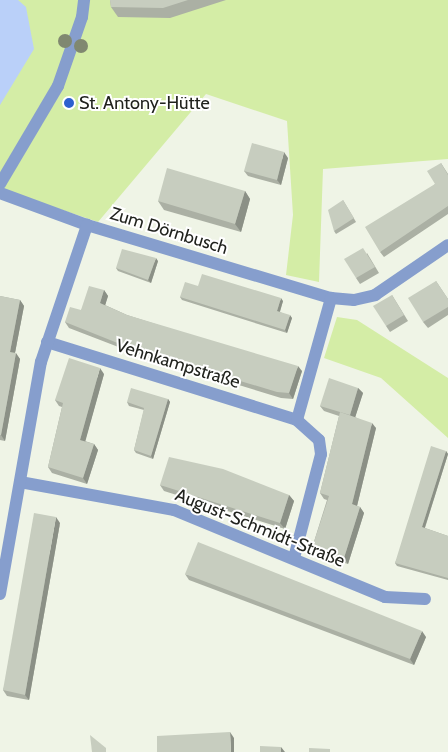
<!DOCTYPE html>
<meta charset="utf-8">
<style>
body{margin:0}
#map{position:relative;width:448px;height:752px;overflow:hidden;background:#eff4e6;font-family:Cabin,sans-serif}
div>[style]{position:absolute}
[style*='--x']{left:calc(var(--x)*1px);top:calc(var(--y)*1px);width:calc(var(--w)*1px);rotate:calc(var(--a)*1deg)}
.green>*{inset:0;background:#d4eda6}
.water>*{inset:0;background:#bad0f9}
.street>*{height:12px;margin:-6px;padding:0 6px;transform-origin:6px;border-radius:6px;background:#869ecd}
.trees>*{width:14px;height:14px;margin:-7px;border-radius:50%;background:#808870}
.wall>*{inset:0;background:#abb0a4}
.shaded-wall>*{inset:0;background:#8b9086}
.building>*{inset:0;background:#c7cdbf}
.dots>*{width:14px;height:14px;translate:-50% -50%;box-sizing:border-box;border:2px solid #fff;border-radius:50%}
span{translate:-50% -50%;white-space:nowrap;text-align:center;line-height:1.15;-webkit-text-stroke:4px #fff;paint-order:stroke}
.poi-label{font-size:18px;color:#20221d}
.left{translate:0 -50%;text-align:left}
.street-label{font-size:18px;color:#20221d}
</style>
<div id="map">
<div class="green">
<i style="clip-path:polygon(0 0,448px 0,448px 159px,323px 169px,319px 282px,286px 275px,293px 215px,287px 121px,206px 94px,98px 222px,0 189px)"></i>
<i style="clip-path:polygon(337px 317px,357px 320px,448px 378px,448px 438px,381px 378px,324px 358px)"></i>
</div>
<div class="water">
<i style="clip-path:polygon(0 0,18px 0,26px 7px,34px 49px,0 105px)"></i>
</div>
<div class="street">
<i style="--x:0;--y:184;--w:114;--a:-59.4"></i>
<i style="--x:58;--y:86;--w:73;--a:-70.8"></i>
<i style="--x:82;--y:17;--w:17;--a:-83"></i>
<i style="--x:0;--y:193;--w:93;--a:20.2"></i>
<i style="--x:87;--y:225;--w:255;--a:16.7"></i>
<i style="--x:331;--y:298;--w:23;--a:5"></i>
<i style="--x:354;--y:300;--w:22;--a:-13"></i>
<i style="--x:375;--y:295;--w:88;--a:-34.4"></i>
<i style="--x:47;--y:342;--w:262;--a:17.3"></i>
<i style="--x:20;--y:482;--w:157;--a:10.3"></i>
<i style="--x:174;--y:510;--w:228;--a:22.4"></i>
<i style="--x:385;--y:597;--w:40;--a:2.9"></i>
<i style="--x:294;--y:558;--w:107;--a:-75.4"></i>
<i style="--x:321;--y:454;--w:14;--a:-98"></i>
<i style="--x:319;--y:440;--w:30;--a:-138"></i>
<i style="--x:297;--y:420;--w:127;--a:-74.4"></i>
<i style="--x:0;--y:594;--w:236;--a:-80"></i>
<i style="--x:41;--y:362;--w:145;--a:-71.4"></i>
</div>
<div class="trees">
<i style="left:65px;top:41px"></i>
<i style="left:81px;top:46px"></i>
</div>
<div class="wall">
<i style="clip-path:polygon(110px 0,226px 0,170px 18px,118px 17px,111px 7px)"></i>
<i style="clip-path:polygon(288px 158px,281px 185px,248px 176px,244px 171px)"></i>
<i style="clip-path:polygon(441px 163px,448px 174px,448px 214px,384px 257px,380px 252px,435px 184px)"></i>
<i style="clip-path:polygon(245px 191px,250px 199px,241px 232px,164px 210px,158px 201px)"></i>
<i style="clip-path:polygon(343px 200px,356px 222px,336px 234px,334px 231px)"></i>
<i style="clip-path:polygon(367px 253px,379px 273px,360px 284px,356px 278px)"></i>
<i style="clip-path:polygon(158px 261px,151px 283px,118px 271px,116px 268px)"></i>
<i style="clip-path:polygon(436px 281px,448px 299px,448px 315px,428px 328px,423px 322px)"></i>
<i style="clip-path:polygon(198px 286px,283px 301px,280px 312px,292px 318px,287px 333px,182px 300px,180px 297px)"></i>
<i style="clip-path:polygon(104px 290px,108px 296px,105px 305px,127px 315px,302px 371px,293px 399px,281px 398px,134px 353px,69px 328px,65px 322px,81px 310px)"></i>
<i style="clip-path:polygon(392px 295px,408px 321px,390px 332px,386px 326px)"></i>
<i style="clip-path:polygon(0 296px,20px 300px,24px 306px,15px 353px,20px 359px,5px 441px,0 440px)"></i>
<i style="clip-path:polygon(104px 374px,85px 441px,94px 444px,98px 450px,87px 484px,52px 473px,48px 467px,62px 407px,59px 406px,55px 400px)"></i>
<i style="clip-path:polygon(358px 388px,363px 393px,355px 417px,376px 428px,357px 506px,360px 507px,364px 513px,348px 564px,316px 554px,312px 548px,327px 500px,324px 499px,320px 493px,339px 416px,324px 411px,320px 406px)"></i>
<i style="clip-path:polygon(168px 399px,170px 402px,153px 459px,136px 453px,134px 450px,144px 410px,129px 406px,127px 402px)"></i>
<i style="clip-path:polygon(446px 451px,448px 454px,425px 528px,448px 536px,448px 580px,397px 566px,395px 563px)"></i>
<i style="clip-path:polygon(160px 485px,289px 495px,294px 501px,285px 529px,164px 491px)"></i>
<i style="clip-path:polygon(60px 523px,29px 700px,7px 696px,3px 690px)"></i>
<i style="clip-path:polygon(185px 574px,426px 637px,414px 665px,189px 580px)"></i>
</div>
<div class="shaded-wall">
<i style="clip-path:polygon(284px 152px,288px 158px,281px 185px,277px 180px)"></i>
<i style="clip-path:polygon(245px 191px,250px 199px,241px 232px,235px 224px)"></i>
<i style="clip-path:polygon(156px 258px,158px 261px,151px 283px,148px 280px)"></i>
<i style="clip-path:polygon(104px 290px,108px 296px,104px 309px,100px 303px)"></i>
<i style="clip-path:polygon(281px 298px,283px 301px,279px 314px,277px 311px)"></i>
<i style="clip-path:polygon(20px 300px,24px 306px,14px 358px,10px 352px)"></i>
<i style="clip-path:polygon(290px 315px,292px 318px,287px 333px,285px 330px)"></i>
<i style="clip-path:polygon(16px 353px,20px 359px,5px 441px,1px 435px)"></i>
<i style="clip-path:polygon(298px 366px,302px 371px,293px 399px,289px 393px)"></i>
<i style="clip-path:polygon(100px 368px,104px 374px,84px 446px,80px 440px)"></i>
<i style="clip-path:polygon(358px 388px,363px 393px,354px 421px,350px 415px)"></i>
<i style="clip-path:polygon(168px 399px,170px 402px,153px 459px,151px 456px)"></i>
<i style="clip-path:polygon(372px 423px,376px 428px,356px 510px,352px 504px)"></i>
<i style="clip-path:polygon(94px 444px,98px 450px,87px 484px,83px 478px)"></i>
<i style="clip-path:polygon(446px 451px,448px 454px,424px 530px,422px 527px)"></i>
<i style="clip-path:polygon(289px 495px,294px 501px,285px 529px,280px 523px)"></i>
<i style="clip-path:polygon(360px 507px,364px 513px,348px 564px,344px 558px)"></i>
<i style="clip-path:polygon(56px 517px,60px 523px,29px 700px,25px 695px)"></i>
<i style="clip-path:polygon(422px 631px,426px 637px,414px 665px,410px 659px)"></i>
<i style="clip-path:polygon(230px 732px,234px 738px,234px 752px,231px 752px)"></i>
<i style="clip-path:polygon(281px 747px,285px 752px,281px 752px)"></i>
</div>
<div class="building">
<i style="clip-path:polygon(110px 0,188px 0,163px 8px,111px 7px)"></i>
<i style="clip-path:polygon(252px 143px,284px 152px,277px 180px,244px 171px)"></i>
<i style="clip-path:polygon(441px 163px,448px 175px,448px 206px,380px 252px,365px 227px,435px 184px,427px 171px)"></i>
<i style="clip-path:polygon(167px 168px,245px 191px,235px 224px,158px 201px)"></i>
<i style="clip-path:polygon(343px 200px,354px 218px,334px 231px,328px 210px)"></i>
<i style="clip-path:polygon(363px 248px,375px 267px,356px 278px,344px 259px)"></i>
<i style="clip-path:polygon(122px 249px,156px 258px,148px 280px,116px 268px)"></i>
<i style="clip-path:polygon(202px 274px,281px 298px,277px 311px,290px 315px,285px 330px,180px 297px,185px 282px,198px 286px)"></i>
<i style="clip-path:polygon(436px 281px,448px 299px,448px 307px,423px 322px,408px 298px)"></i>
<i style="clip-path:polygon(89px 286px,104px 290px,100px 303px,127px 315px,298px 366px,289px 393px,277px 392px,130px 348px,65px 322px,70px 307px,81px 310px)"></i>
<i style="clip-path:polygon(392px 295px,404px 315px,386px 326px,373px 306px)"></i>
<i style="clip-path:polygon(0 296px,20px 300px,10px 352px,16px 353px,1px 435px,0 435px)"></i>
<i style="clip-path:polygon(69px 358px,100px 368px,80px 440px,94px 444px,83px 478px,48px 467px,63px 403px,55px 400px)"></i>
<i style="clip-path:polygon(329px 378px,358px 388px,350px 415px,320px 406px)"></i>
<i style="clip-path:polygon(131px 388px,168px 399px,151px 456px,134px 450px,144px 408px,127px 402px)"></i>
<i style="clip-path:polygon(340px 412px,372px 423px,352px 504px,360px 507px,344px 558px,312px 548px,329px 496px,320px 493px)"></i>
<i style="clip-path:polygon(431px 446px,446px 451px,422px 527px,448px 536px,448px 578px,395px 563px)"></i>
<i style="clip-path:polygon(169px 457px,223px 469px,289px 495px,280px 523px,160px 485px)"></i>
<i style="clip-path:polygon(34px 513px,56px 517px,25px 695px,3px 690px)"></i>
<i style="clip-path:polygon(198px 542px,422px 631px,410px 659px,185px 574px)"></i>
<i style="clip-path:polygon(230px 732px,231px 752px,157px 752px,157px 736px)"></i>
<i style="clip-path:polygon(90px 735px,106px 748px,106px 752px,92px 752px)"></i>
<i style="clip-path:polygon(260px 746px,281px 747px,281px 752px,260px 752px)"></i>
<i style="clip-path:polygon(309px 748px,330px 749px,330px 752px,309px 752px)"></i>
</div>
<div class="dots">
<i style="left:69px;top:103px;background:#2d60cf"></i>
</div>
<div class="poi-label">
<span class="left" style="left:79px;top:103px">St. Antony-Hütte</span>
</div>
<div class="street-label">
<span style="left:169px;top:231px;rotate:17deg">Zum Dörnbusch</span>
<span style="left:178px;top:364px;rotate:17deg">Vehnkampstraße</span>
<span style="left:260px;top:528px;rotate:22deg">August-Schmidt-Straße</span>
</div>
</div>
